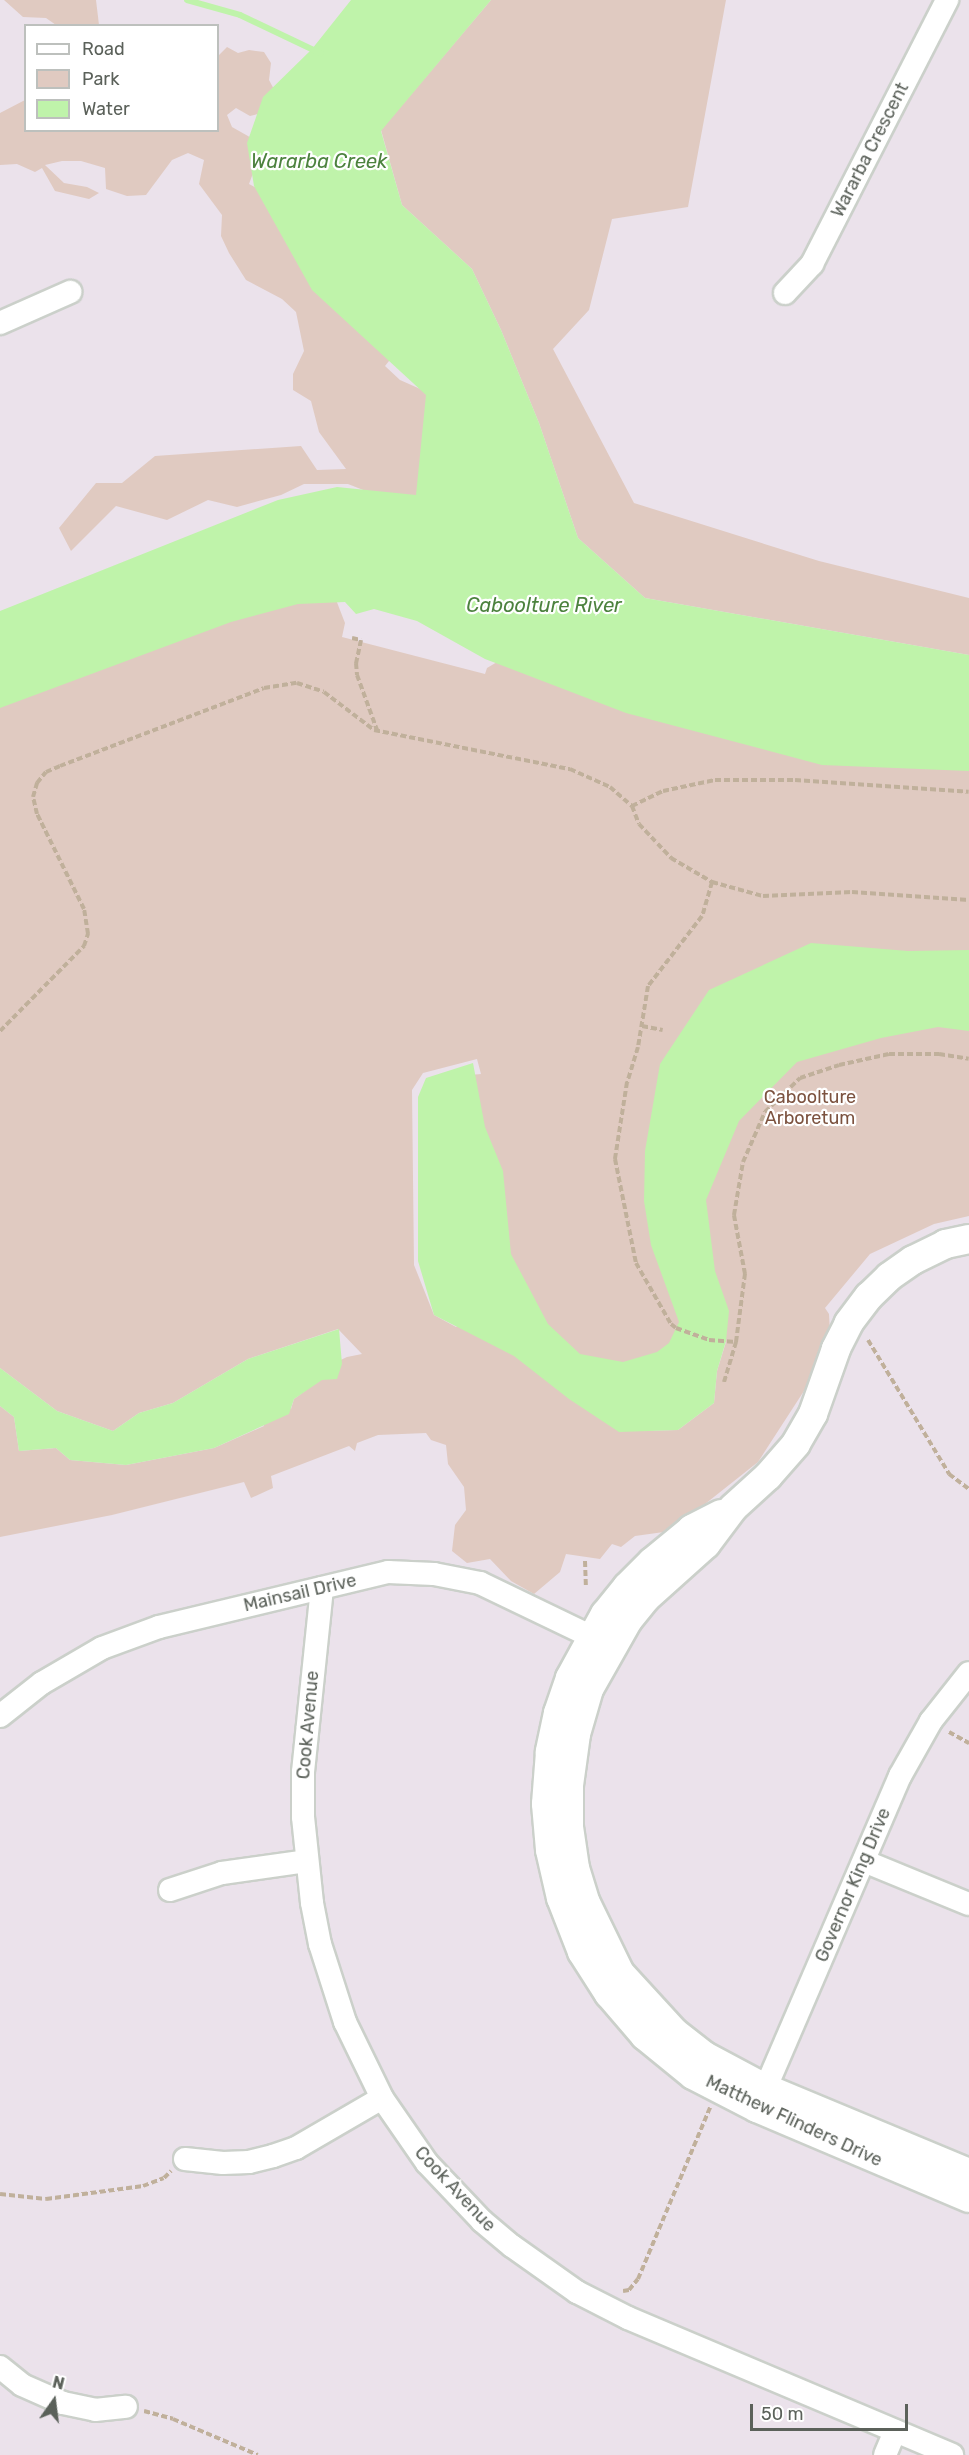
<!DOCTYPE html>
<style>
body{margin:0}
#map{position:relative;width:969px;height:2455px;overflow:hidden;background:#ebe2eb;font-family:Rubik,sans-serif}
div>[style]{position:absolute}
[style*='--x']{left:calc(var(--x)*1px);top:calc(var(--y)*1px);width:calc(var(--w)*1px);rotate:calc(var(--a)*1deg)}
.green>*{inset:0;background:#e0cac1}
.water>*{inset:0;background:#bff3aa}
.stream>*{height:6px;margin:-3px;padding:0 3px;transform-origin:3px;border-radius:3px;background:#bff3aa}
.path>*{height:4px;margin-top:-2px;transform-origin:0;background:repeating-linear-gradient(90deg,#c0b09b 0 6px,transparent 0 9px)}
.roads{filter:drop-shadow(2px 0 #cbd0ca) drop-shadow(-2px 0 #cbd0ca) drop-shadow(0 2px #cbd0ca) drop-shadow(0 -2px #cbd0ca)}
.minor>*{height:22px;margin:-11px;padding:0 11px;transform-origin:11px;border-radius:11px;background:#fff}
.tertiary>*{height:28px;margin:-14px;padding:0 14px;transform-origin:14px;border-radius:14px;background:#fff}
span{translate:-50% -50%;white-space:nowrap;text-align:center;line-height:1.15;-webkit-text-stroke:4.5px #fff;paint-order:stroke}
.street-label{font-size:18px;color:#5b615a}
.park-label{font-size:18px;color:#7c523f}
.water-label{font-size:20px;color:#4c823e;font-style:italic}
.legend{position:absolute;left:24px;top:24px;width:195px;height:108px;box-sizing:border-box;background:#fff;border:2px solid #bdc0bd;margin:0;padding:8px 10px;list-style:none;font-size:18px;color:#5b615a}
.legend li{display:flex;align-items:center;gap:12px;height:30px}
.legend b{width:30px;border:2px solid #bdc0bd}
.north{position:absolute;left:24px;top:2371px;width:60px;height:60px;-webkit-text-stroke:4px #fff;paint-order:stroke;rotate:14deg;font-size:16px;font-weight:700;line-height:24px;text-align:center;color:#5b615a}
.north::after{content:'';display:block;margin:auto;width:21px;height:27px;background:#5b615a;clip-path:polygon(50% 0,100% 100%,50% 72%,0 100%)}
.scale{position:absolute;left:750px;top:2404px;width:158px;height:27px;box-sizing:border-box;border:3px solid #5b615a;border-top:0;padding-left:8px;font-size:18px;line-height:21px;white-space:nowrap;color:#5b615a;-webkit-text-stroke:4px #fff;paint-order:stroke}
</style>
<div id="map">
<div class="green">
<i style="clip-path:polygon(4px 0,96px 0,99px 25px,56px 25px,46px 18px,23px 17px)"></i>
<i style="clip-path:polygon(491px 0,726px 0,688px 207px,612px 219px,589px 310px,553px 349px,634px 503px,819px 561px,969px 598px,969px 655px,645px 598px,578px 538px,539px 423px,501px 330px,472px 269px,402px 205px,381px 130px)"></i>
<i style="clip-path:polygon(227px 47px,238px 53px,249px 50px,264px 52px,271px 63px,269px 80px,277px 95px,265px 112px,250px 116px,236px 108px,227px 115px,232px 127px,255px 140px,256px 165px,249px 184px,273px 197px,397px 351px,385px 366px,400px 380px,436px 396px,427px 507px,386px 499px,348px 484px,304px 484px,281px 495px,237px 507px,208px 500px,167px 520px,116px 506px,71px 551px,59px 528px,96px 483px,122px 483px,155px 456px,301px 446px,317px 470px,346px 469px,319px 432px,311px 401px,293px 390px,293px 374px,304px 351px,296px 312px,282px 299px,246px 280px,229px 253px,221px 236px,222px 215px,199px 184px,204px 160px,188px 153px,172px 160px,146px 195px,127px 196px,106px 189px,105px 168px,81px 161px,62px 161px,45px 165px,64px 183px,87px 187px,99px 193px,89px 199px,55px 191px,42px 168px,35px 172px,17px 164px,0 165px,0 113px,25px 100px,26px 130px,218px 130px,218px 56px)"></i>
<i style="clip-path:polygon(evenodd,333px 592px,345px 623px,342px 637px,485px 674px,487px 668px,512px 653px,537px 652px,559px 677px,587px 688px,622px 701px,645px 692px,676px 702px,700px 721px,723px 713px,748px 736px,778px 738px,805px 750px,835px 738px,850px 755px,865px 741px,901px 738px,921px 760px,943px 759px,947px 739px,969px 728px,969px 1216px,934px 1224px,870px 1254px,825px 1308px,829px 1314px,830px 1333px,813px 1377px,758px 1462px,671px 1531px,635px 1536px,621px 1547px,612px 1544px,600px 1559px,566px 1554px,560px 1572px,534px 1594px,511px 1581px,490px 1559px,467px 1563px,452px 1551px,455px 1525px,466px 1510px,464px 1487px,448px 1464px,446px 1445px,431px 1440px,426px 1433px,378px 1435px,357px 1443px,355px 1451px,349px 1446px,271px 1476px,273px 1488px,251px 1498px,244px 1482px,112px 1515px,0 1537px,0 1406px,14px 1417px,19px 1451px,56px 1448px,70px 1460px,126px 1465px,214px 1448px,264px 1426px,262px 1416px,274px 1405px,286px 1404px,291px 1409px,294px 1399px,305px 1391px,306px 1379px,325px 1373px,330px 1365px,347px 1357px,362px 1354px,338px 1329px,248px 1359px,173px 1403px,139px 1413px,113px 1431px,57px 1411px,0 1368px,0 707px,10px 696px,265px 598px,333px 592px,477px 1059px,481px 1074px,470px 1075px,477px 1127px,495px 1171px,508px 1266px,522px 1300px,552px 1342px,580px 1366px,622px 1381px,656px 1374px,684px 1351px,683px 1331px,709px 1340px,726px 1342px,717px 1371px,714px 1403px,678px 1430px,642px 1431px,594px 1407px,566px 1382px,560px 1360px,542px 1358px,516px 1346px,507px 1323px,488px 1317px,475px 1327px,466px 1321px,456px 1327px,434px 1315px,414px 1265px,412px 1090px,423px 1073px,477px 1059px)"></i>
</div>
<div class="water">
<i style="clip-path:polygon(351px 0,491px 0,381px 131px,402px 205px,472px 269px,501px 330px,539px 423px,578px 538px,645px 598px,969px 655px,969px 771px,822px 765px,626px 713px,485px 659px,417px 621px,374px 609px,356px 614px,345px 602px,298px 604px,231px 622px,0 708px,0 611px,278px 500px,337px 487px,416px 495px,426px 395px,312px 290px,254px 186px,247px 143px,263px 97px,312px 49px)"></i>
<i style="clip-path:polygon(811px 943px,908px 951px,969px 950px,969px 1031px,938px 1027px,881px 1038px,797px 1062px,739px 1121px,706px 1200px,715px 1271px,729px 1311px,726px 1341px,717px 1371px,714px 1403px,678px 1430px,619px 1432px,569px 1399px,514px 1356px,434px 1315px,418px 1261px,418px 1097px,426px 1078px,473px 1063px,485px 1127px,503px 1171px,511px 1254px,548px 1324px,580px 1354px,623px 1362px,657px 1352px,669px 1343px,679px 1322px,651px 1245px,644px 1201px,645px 1151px,660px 1064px,709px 990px)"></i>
<i style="clip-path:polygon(339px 1329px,342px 1364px,337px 1379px,322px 1380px,294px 1399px,289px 1414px,214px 1448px,126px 1465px,70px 1460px,56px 1448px,19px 1451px,14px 1417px,0 1406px,0 1368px,57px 1411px,113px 1431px,139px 1413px,173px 1403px,248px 1359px)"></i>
</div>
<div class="stream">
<i style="--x:187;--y:0;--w:55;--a:15.8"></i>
<i style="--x:240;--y:15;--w:89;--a:25.4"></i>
</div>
<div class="path">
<i style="--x:352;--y:638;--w:9;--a:13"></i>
<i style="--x:361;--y:640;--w:24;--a:102"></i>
<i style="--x:356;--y:663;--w:12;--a:85"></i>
<i style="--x:357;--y:675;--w:59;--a:70"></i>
<i style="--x:632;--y:806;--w:34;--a:-26"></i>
<i style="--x:663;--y:791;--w:53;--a:-11.9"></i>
<i style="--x:715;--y:780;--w:80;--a:0"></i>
<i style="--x:795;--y:780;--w:174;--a:3.9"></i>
<i style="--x:712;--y:882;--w:35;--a:106"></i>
<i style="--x:702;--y:916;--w:88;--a:127.6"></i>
<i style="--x:648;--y:986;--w:62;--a:99.3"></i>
<i style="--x:638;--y:1047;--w:37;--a:107"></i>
<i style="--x:627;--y:1082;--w:78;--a:98.9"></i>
<i style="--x:615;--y:1159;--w:106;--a:78.6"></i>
<i style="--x:636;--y:1263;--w:70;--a:60.2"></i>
<i style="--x:671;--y:1324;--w:6;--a:39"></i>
<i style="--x:676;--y:1328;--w:35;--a:20"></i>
<i style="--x:709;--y:1340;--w:27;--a:4"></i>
<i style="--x:736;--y:1342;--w:69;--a:-82.5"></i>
<i style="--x:745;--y:1274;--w:60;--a:-100.6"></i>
<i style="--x:734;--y:1215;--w:54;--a:-80.4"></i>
<i style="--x:743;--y:1162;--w:55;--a:-66.3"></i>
<i style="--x:765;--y:1112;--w:49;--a:-44.2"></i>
<i style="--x:800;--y:1078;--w:41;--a:-18.4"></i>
<i style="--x:839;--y:1065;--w:51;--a:-12.4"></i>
<i style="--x:889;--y:1054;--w:50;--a:0"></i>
<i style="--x:939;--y:1054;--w:30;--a:9"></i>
<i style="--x:642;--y:1026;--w:21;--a:11"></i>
<i style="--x:0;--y:1031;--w:120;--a:-45.3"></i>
<i style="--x:84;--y:946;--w:13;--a:-72"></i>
<i style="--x:88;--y:934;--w:25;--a:-99"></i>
<i style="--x:84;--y:909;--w:106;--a:-116.3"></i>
<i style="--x:37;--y:814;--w:17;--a:-103"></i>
<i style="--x:33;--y:797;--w:15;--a:-74"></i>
<i style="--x:37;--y:783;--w:14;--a:-51"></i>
<i style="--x:46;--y:772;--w:15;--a:-23"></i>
<i style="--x:60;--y:766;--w:218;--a:-20.9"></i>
<i style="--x:264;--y:688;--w:33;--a:-9"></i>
<i style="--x:297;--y:683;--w:28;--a:18"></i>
<i style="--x:324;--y:692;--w:63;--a:37.2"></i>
<i style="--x:374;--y:730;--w:200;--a:11.3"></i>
<i style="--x:570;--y:769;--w:44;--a:24.2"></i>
<i style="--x:610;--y:787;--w:29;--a:41"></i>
<i style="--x:632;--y:806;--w:19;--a:69"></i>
<i style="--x:639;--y:824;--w:47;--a:46.7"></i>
<i style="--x:671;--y:858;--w:48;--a:30.3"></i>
<i style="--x:712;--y:882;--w:53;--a:15.4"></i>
<i style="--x:763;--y:896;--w:89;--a:-2.6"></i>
<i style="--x:852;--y:892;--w:117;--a:3.9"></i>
<i style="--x:868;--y:1340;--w:157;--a:58.8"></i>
<i style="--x:949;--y:1474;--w:25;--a:37"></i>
<i style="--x:724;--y:1382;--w:42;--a:-73.3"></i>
<i style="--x:585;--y:1561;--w:27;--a:88"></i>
<i style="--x:949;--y:1732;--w:23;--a:29"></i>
<i style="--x:0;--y:2194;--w:46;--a:6.2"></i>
<i style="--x:46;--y:2199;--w:98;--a:-7.6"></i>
<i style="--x:143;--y:2186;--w:22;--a:-21"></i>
<i style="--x:164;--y:2178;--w:10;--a:-45"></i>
<i style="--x:623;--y:2291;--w:6;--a:-9"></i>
<i style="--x:629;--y:2290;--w:14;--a:-51"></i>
<i style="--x:638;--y:2279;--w:186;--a:-67.2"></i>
<i style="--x:144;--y:2411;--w:30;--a:15"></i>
<i style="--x:173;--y:2419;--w:92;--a:23"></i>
</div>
<div class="roads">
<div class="minor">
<i style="--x:785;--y:293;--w:40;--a:-47"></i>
<i style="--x:812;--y:264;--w:297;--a:-62.9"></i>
<i style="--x:0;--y:323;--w:77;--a:-23.9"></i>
<i style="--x:322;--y:1588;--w:185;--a:95.9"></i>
<i style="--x:303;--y:1772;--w:45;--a:90"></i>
<i style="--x:303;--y:1817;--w:86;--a:84"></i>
<i style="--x:312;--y:1903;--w:42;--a:79"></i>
<i style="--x:320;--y:1944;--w:82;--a:72.2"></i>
<i style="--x:345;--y:2022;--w:85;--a:64"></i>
<i style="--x:382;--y:2098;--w:79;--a:55.3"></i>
<i style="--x:427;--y:2163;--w:80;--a:46.5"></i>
<i style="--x:482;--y:2221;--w:39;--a:40"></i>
<i style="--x:512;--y:2246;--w:80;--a:35.3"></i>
<i style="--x:577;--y:2292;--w:57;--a:27"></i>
<i style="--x:628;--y:2318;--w:352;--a:22.9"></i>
<i style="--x:0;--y:1716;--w:53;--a:-38.2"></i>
<i style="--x:42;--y:1683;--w:69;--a:-30.3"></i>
<i style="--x:102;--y:1648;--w:61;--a:-20.2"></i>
<i style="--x:159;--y:1627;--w:236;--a:-13.5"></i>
<i style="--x:388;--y:1572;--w:46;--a:2.5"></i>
<i style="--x:434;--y:1574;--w:47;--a:11.1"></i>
<i style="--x:480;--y:1583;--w:141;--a:25.7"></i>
<i style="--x:864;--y:1861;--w:113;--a:22.3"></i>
<i style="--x:170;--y:1890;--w:55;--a:-18.1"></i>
<i style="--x:222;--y:1873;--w:85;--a:-8.1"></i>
<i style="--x:760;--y:2101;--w:354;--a:-66.7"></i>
<i style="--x:900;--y:1776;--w:63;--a:-60.6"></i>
<i style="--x:931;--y:1721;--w:61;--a:-51.6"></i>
<i style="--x:185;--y:2159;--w:38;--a:6"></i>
<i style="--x:223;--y:2163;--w:26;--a:-2"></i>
<i style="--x:249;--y:2162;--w:25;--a:-14"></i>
<i style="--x:273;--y:2156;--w:24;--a:-19"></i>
<i style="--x:296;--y:2148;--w:99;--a:-30.2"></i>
<i style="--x:0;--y:2367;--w:28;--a:39"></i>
<i style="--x:22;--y:2385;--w:45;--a:23.7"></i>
<i style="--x:63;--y:2403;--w:33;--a:12"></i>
<i style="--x:95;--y:2410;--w:31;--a:-6"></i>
<i style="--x:885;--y:2455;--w:26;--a:-67"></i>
</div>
<div class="tertiary">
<i style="--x:969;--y:1239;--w:24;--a:168"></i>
<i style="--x:946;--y:1244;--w:37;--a:154"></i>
<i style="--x:913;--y:1260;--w:29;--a:145"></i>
<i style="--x:889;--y:1277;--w:28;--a:136"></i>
<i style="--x:869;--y:1296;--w:34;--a:127"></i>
<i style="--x:849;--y:1323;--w:29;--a:117"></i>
<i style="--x:836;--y:1349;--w:69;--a:109.5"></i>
<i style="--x:813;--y:1414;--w:34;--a:120"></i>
<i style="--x:796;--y:1444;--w:43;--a:131.2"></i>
<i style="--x:768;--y:1476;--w:47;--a:137.6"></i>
<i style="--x:733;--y:1508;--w:45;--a:126.9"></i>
<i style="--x:706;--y:1544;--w:81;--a:138"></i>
<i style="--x:646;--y:1598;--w:28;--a:129"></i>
<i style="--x:628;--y:1620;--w:79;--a:119.5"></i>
<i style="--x:589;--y:1689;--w:47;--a:106.1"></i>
<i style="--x:576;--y:1734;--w:51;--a:97.8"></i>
<i style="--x:569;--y:1785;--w:42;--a:90"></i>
<i style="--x:569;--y:1827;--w:41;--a:81.7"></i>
<i style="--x:575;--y:1868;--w:37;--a:73"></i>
<i style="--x:586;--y:1903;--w:78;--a:64.1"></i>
<i style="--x:620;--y:1973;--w:80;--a:47.5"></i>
<i style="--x:674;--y:2032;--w:39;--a:38"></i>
<i style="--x:705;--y:2056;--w:68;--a:28.1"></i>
<i style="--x:765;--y:2088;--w:221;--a:22.6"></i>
<i style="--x:721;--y:1514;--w:33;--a:153"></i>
<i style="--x:692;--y:1529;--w:52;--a:140.5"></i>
<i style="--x:652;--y:1562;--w:35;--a:135"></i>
<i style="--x:627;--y:1587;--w:35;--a:129"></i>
<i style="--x:605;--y:1614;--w:73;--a:118.7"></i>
<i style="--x:570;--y:1678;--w:37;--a:109"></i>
<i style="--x:558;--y:1713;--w:40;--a:102"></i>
<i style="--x:550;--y:1752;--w:52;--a:94.4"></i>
<i style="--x:546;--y:1804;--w:46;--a:85"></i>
<i style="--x:550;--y:1850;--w:49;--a:77.1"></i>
<i style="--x:561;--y:1898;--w:58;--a:68.7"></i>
<i style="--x:582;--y:1952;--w:50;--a:57.3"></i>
<i style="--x:609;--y:1994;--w:55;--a:49.4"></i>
<i style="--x:645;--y:2036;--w:62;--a:39.1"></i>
<i style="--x:693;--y:2075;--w:72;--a:27.3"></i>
<i style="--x:757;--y:2108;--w:230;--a:23"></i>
</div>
</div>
<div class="street-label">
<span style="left:870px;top:150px;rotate:-63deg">Wararba Crescent</span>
<span style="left:300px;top:1593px;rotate:-13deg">Mainsail Drive</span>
<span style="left:308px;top:1725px;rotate:-85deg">Cook Avenue</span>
<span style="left:853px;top:1885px;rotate:-67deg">Governor King Drive</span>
<span style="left:794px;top:2121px;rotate:25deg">Matthew Flinders Drive</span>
<span style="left:455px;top:2189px;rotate:47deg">Cook Avenue</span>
</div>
<div class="park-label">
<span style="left:810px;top:1108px">Caboolture<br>Arboretum</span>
</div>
<div class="water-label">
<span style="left:319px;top:161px">Wararba Creek</span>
<span style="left:544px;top:605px">Caboolture River</span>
</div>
<ul class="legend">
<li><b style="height:8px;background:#fff"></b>Road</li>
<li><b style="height:16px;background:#e0cac1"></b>Park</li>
<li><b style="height:16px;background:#bff3aa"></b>Water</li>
</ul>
<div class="north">N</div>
<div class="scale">50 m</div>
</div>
